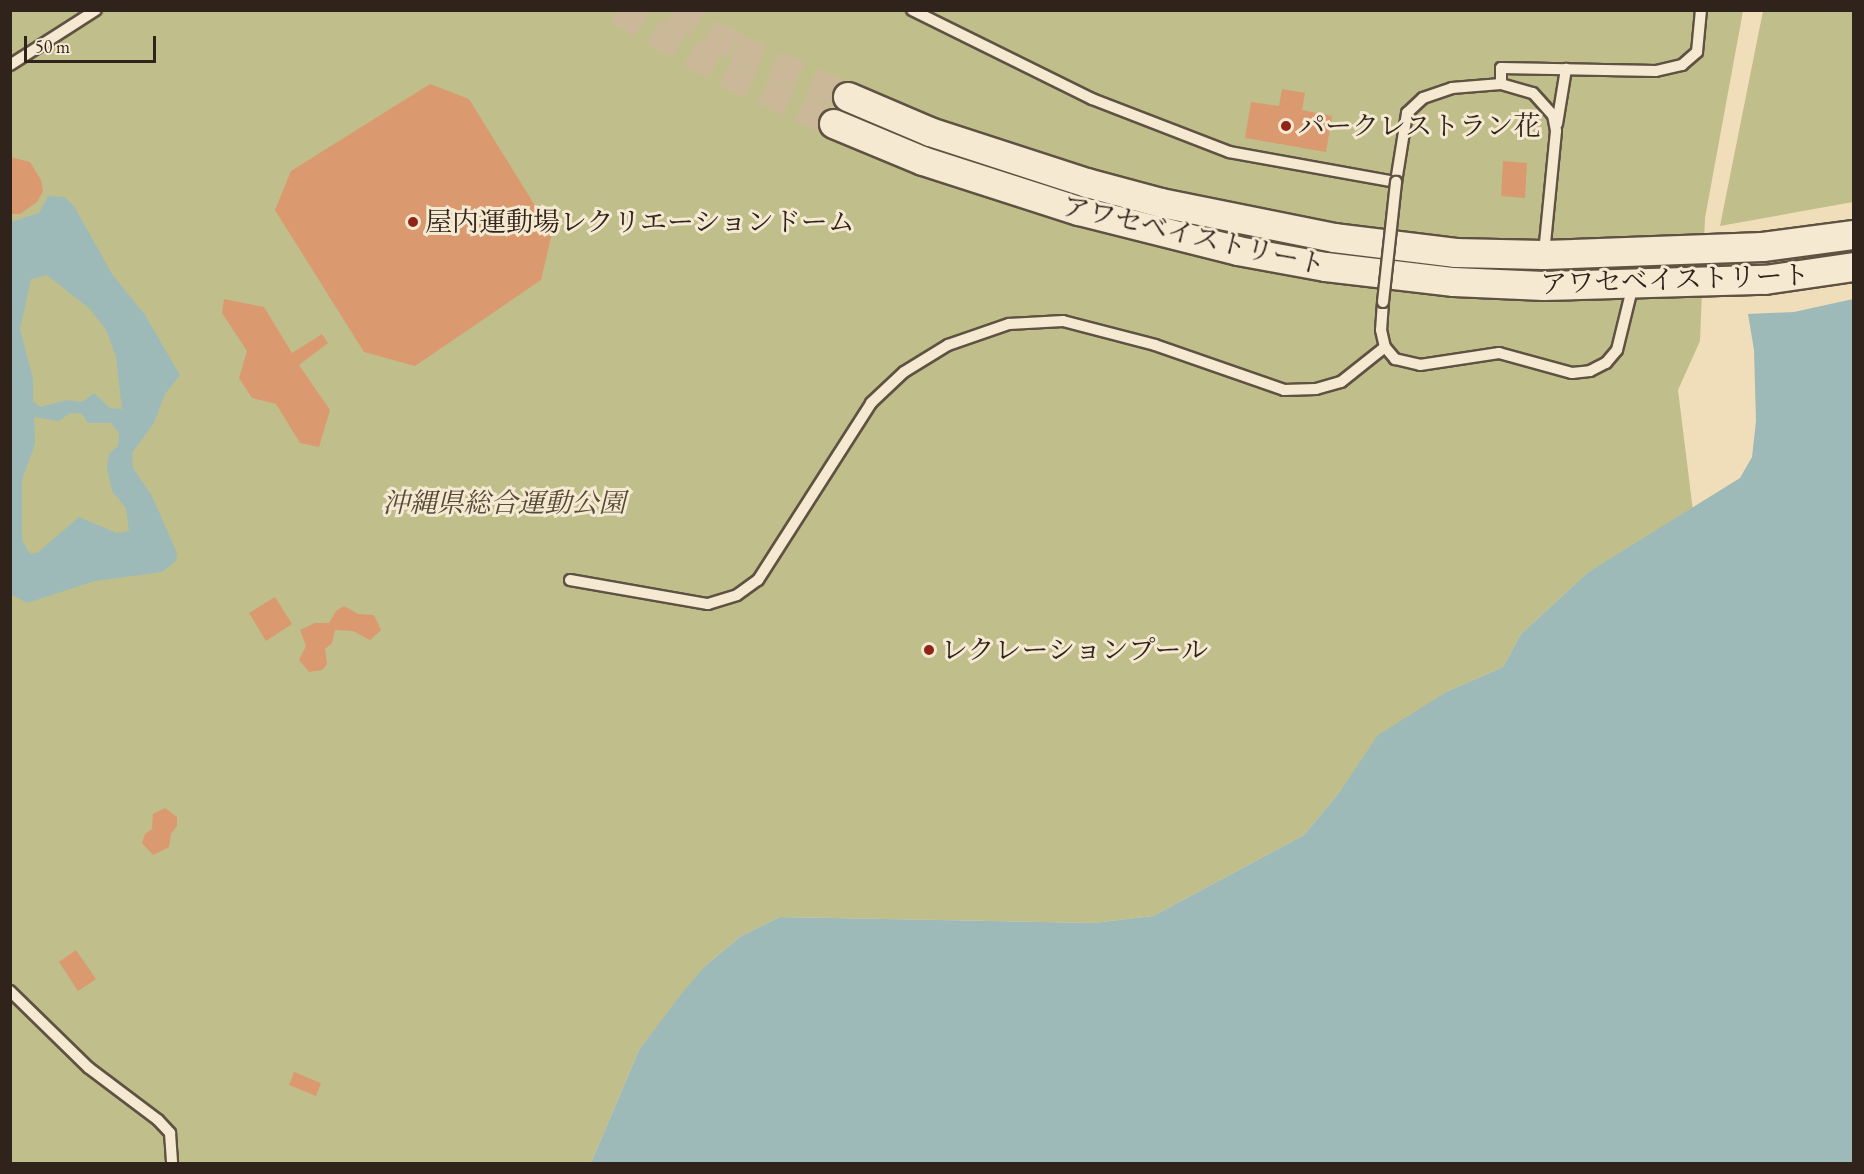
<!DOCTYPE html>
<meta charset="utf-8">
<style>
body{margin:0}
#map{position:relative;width:1864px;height:1174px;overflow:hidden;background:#f0ddb9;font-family:"EB Garamond","Noto Serif JP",serif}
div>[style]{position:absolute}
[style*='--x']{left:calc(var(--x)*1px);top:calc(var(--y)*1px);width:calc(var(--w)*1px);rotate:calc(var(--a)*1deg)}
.green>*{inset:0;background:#c0bf8b}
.water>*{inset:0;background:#9dbab8}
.building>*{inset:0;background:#da996e}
.secondary-tunnel>*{height:28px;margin-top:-14px;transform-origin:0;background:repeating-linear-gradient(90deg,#cab899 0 28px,transparent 0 42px)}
.roads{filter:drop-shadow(2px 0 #605242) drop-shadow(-2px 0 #605242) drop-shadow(0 2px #605242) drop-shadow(0 -2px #605242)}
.lane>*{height:10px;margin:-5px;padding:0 5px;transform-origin:5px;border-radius:5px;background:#f5e9d2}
.secondary>*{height:28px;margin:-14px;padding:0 14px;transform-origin:14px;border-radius:14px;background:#f5e9d2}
.bridges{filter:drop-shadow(2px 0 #605242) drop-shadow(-2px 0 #605242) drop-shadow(0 2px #605242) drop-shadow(0 -2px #605242)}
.lane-bridge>*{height:10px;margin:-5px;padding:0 5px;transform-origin:5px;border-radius:5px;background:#f5e9d2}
.dots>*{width:16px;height:16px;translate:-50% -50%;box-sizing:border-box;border:3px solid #f5e9d2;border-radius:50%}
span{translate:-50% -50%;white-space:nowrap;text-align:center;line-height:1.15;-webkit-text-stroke:6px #f5e9d2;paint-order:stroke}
.poi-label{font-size:27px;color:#30231b}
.left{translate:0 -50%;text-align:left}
.street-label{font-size:27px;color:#30231b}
.park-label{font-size:27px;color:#544a37;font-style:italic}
.frame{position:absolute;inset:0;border:12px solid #30231b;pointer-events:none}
.scale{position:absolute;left:24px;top:36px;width:132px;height:27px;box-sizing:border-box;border:3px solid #30231b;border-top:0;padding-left:8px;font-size:18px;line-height:21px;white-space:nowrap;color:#30231b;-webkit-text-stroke:4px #f5e9d2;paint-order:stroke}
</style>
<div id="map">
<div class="green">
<i style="clip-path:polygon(10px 11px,1743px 11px,1705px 218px,1700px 341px,1678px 390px,1693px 511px,1587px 573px,1521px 634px,1503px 667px,1448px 691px,1341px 790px,1304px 835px,1153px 916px,1093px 923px,780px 917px,741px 936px,704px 967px,639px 1050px,591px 1163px,11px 1163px)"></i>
<i style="clip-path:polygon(1763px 11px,1853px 11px,1853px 202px,1720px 226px)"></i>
</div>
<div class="water">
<i style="clip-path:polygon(evenodd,48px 196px,64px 197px,74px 206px,112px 274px,145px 315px,180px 375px,165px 394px,154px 423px,132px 453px,133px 468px,152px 496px,177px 553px,176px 561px,162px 572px,95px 581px,27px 603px,10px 594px,11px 222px,39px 213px,48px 196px,47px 275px,90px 309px,106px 330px,116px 357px,122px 409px,110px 408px,94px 393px,82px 402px,67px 400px,40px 407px,33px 401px,33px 379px,20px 329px,31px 279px,47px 275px,48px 196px,70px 413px,82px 414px,88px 423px,111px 423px,119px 433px,118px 446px,109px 454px,107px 468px,112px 491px,126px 508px,129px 531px,117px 533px,79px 517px,37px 553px,30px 554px,22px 540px,22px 480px,35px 444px,34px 417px,59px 421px,70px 413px)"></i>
<i style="clip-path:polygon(1853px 299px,1853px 1163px,591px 1163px,639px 1050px,682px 993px,704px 967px,741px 936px,780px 917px,1093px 923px,1153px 916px,1304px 835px,1341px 790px,1378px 735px,1448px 691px,1503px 667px,1521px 634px,1587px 573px,1740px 478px,1752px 457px,1756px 421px,1754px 350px,1748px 314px,1794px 312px)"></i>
</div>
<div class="building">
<i style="clip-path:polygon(430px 84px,469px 99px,552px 233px,541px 280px,415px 366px,364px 352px,275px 210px,291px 171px)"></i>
<i style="clip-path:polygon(1282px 89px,1305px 93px,1302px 110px,1332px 116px,1326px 152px,1245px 138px,1251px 102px,1279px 106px)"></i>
<i style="clip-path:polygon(10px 157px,30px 162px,41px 180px,43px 191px,37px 202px,20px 214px,10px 214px)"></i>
<i style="clip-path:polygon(1503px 161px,1527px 163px,1525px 198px,1501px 196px)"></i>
<i style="clip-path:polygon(224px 299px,264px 307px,292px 353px,322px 334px,328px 343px,299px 365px,330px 410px,319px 447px,300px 443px,276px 404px,252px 398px,239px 378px,247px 351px,222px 313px)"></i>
<i style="clip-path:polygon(275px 597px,292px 624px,266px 641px,249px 613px)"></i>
<i style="clip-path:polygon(344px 606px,358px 614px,374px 615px,381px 630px,370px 640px,353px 631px,335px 630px,332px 643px,325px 649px,327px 664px,322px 670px,309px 672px,299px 660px,306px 646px,300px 630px,315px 623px,329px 623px,336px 611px)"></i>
<i style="clip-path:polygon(165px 808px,177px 817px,177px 826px,171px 834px,169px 847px,153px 855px,142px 843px,145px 834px,152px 829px,153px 814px)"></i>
<i style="clip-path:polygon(76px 950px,96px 979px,78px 991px,59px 962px)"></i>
<i style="clip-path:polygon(294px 1072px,321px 1083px,316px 1096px,289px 1085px)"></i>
</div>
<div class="secondary-tunnel">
<i style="--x:618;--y:10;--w:124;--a:30.5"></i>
<i style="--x:725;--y:73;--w:120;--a:25.1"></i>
<i style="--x:673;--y:10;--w:72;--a:30.8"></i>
<i style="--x:735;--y:47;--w:124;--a:23.9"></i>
</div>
<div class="roads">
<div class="lane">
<i style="--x:912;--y:10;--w:201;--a:26.3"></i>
<i style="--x:1092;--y:99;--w:147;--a:21.1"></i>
<i style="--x:1229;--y:152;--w:170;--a:10.2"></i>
<i style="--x:1396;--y:182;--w:70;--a:-80.9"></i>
<i style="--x:1407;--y:113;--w:22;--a:-43"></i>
<i style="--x:1423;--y:98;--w:31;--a:-19"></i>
<i style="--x:1452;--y:88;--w:49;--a:-4.7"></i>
<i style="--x:1501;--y:84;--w:33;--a:16"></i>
<i style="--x:1533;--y:93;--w:30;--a:48"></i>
<i style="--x:1553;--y:115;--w:16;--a:79"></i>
<i style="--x:1556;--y:131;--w:124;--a:95.6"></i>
<i style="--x:10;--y:65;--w:102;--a:-32.6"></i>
<i style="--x:1501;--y:84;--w:16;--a:-90"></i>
<i style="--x:1501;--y:68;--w:155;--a:1.1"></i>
<i style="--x:1656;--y:71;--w:27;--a:-13"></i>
<i style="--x:1682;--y:65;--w:20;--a:-41"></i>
<i style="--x:1697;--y:52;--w:42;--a:-84.6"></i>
<i style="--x:1557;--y:124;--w:56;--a:-80.7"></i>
<i style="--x:1383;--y:302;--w:28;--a:94"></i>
<i style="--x:1381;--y:330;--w:17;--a:77"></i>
<i style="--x:1385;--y:347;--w:16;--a:50"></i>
<i style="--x:1395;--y:359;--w:26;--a:13"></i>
<i style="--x:1420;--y:365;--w:80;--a:-8.6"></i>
<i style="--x:1499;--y:353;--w:76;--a:15.3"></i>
<i style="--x:1572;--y:373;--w:18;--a:-6"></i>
<i style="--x:1590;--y:371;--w:18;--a:-27"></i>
<i style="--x:1606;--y:363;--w:17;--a:-50"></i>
<i style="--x:1617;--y:350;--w:67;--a:-76.2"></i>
<i style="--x:570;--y:580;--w:140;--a:9.9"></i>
<i style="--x:708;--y:604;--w:30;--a:-17"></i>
<i style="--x:737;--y:595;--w:26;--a:-36"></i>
<i style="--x:758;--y:580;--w:210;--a:-57.4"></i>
<i style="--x:871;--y:403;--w:45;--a:-43.2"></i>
<i style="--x:904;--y:372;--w:52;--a:-31.5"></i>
<i style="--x:948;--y:345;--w:65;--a:-19"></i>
<i style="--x:1009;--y:324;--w:54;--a:-3.2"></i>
<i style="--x:1063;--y:321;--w:95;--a:14.6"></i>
<i style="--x:1155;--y:345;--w:137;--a:19.2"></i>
<i style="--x:1284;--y:390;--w:32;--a:-2"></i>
<i style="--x:1316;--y:389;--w:26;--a:-16"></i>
<i style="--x:1341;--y:382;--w:56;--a:-38.5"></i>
<i style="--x:10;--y:991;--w:110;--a:44.3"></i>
<i style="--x:89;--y:1068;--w:86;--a:37"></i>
<i style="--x:158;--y:1120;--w:18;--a:47"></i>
<i style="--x:170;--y:1133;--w:31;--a:86"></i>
</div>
<div class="secondary">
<i style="--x:848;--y:97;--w:89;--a:23.1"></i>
<i style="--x:930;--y:132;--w:165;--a:18"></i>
<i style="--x:1087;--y:183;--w:77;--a:15.1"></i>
<i style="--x:1161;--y:203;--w:177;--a:11.4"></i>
<i style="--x:1334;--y:238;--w:123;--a:7"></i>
<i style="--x:1456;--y:253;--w:88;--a:1.3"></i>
<i style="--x:1544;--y:255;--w:219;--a:-2.1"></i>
<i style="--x:1763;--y:247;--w:92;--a:-7.5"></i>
<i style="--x:834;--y:124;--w:96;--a:22.6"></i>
<i style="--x:923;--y:161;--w:164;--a:17.8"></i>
<i style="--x:1079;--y:211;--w:164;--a:14.1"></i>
<i style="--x:1238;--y:251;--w:89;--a:10.3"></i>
<i style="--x:1326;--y:267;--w:129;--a:6.7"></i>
<i style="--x:1454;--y:282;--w:90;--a:2.5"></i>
<i style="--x:1544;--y:286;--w:221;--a:-1.6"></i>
<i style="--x:1765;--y:280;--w:90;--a:-8.3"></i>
</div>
</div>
<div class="bridges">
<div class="lane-bridge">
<i style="--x:1383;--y:302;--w:121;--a:-83.8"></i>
</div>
</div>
<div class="dots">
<i style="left:1286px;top:126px;background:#8f2418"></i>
<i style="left:413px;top:222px;background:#8f2418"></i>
<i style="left:929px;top:650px;background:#8f2418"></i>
</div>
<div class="poi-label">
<span class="left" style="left:1298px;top:126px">パークレストラン花</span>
<span class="left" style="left:425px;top:222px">屋内運動場レクリエーションドーム</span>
<span class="left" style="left:941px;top:650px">レクレーションプール</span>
</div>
<div class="street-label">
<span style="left:1194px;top:235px;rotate:13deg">アワセベイストリート</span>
<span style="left:1675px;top:279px;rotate:-2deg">アワセベイストリート</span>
</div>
<div class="park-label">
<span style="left:504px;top:503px">沖縄県総合運動公園</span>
</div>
<div class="frame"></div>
<div class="scale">50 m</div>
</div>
